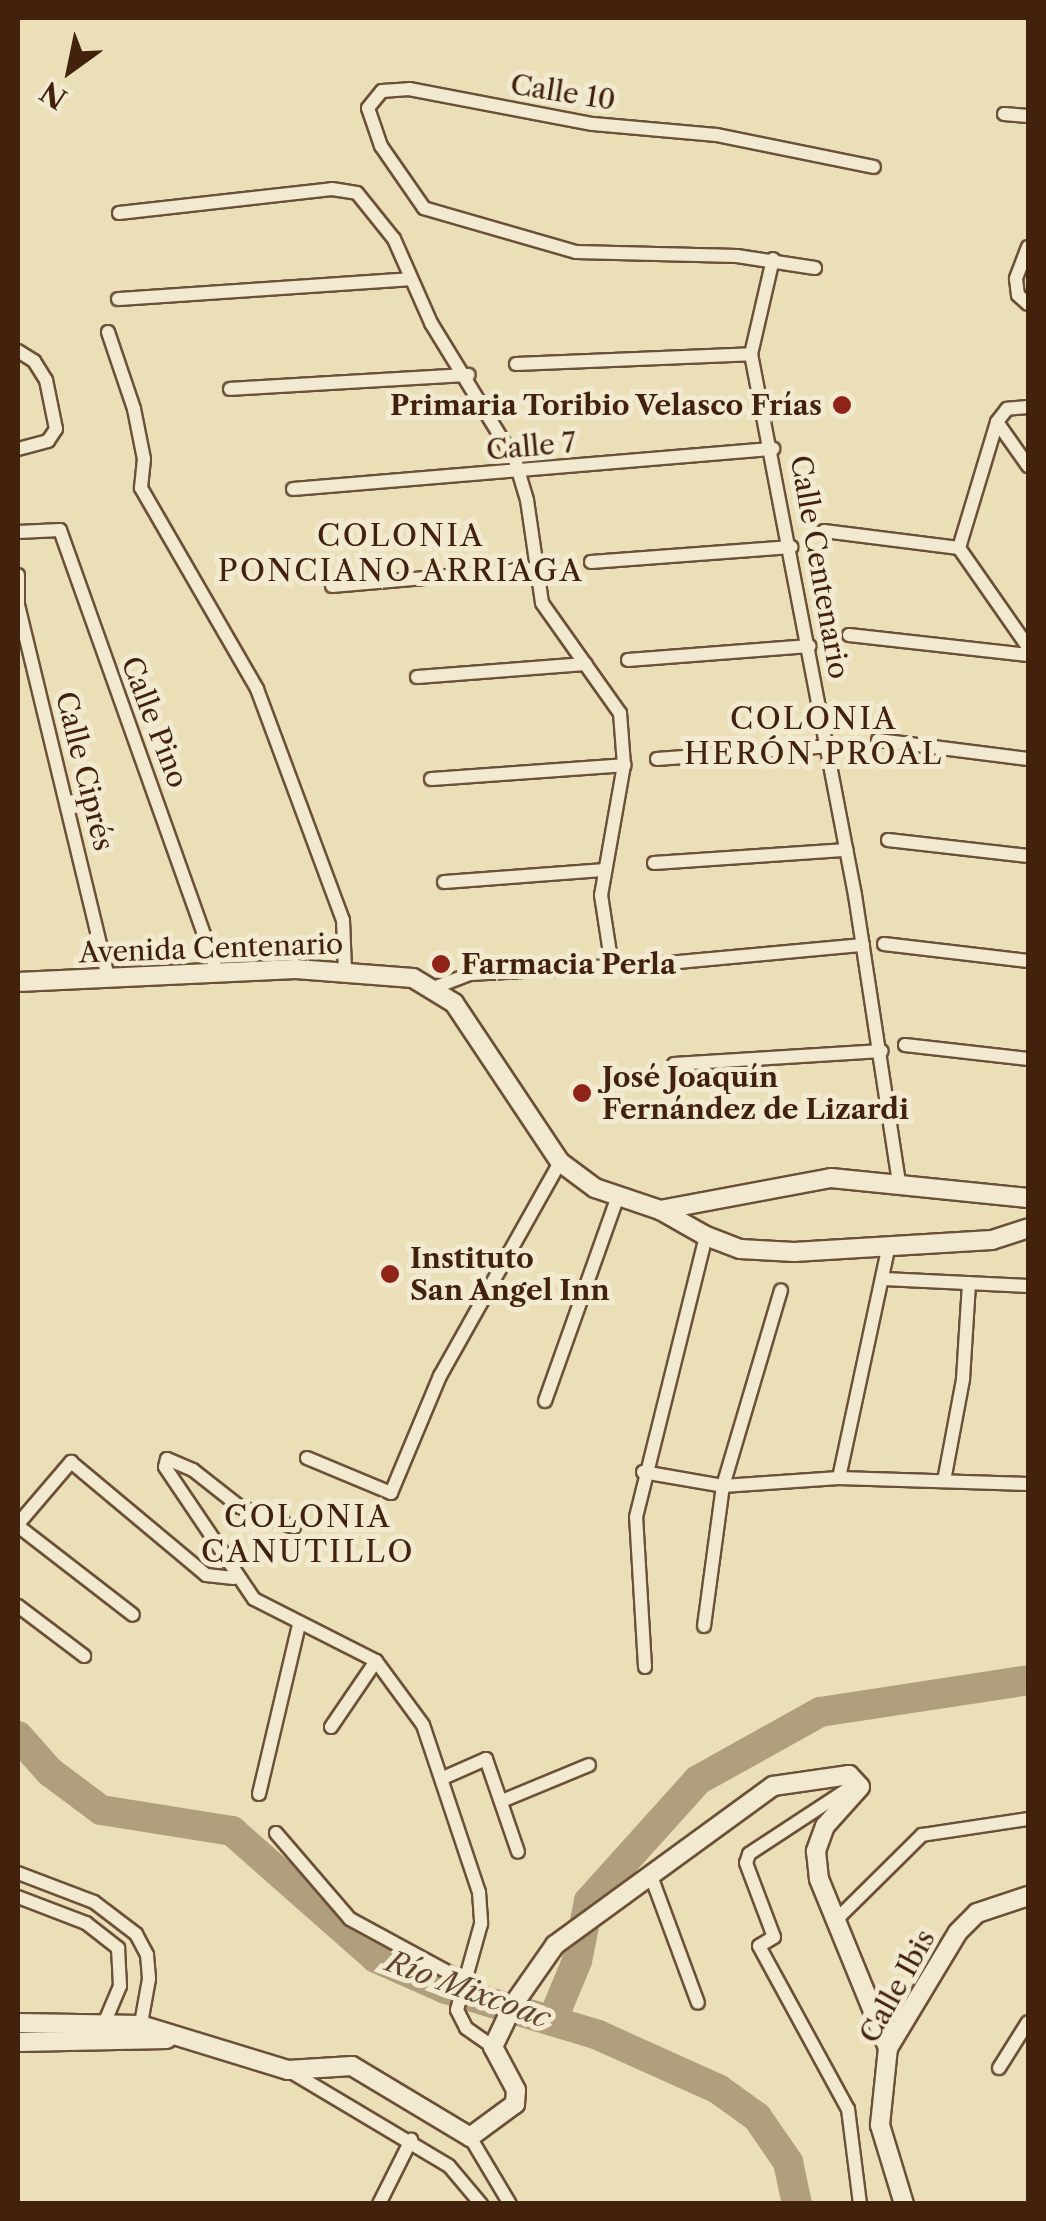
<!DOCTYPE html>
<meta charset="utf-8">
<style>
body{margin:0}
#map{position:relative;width:1046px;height:2221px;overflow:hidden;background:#eadfb7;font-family:"Libre Caslon Text",serif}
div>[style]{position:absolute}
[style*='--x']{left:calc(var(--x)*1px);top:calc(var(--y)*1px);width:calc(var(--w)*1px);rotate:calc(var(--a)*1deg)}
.river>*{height:30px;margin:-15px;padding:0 15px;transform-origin:15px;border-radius:15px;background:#b19e7d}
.roads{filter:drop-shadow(2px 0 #6c5038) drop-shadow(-2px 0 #6c5038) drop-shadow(0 2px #6c5038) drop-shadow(0 -2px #6c5038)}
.street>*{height:12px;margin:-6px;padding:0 6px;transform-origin:6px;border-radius:6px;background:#f1ead0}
.secondary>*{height:18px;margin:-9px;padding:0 9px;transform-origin:9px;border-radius:9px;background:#f1ead0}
.dots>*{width:28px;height:28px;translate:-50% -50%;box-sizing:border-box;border:5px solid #f1ead0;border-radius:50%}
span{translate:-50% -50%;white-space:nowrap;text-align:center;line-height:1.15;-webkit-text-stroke:10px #f1ead0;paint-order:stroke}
.street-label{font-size:28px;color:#42210d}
.poi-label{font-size:28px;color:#42210d;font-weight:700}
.right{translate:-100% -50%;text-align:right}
.left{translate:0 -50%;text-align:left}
.neighbourhood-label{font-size:30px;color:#42210d;letter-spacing:2.5px}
.water-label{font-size:30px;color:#63462f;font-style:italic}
.frame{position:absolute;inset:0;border:20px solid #42210d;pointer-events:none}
.north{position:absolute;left:20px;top:20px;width:100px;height:100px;-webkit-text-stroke:8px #f1ead0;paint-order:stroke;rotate:213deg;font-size:28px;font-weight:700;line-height:40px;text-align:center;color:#42210d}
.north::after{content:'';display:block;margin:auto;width:35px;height:45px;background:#42210d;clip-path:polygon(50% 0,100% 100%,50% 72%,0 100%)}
</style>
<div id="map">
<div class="river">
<i style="--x:18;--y:1736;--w:48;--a:48.4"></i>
<i style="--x:50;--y:1772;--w:64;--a:36.7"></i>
<i style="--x:101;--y:1810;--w:133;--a:9.1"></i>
<i style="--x:232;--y:1831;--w:192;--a:41.4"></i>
<i style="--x:376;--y:1958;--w:77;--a:23.9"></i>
<i style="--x:446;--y:1989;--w:159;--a:16.8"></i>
<i style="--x:598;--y:2035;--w:132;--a:24.2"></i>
<i style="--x:718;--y:2089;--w:48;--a:35.7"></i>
<i style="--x:757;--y:2117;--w:55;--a:55.4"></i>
<i style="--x:788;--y:2162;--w:43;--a:77.9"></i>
<i style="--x:552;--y:2021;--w:65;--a:-67.4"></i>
<i style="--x:577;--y:1961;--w:61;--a:-78.7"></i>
<i style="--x:589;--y:1901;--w:163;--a:-48"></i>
<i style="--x:698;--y:1780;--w:140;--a:-29.1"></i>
<i style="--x:820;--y:1712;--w:210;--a:-8.7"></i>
</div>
<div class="roads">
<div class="street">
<i style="--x:1004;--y:114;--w:24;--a:5"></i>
<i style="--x:119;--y:213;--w:214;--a:-6.4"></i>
<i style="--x:332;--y:189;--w:25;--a:9"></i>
<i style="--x:357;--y:193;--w:59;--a:51.2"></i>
<i style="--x:394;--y:239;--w:92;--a:66.2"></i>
<i style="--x:431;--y:323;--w:161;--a:58.5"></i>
<i style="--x:515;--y:460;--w:42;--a:73.3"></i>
<i style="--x:527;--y:500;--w:104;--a:81.7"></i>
<i style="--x:542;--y:603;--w:135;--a:54.7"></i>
<i style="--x:620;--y:713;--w:52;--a:85.6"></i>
<i style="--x:624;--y:765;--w:132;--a:100"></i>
<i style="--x:601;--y:895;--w:72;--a:81.2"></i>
<i style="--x:612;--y:966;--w:142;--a:176.8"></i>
<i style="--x:470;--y:974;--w:39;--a:159"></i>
<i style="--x:1028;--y:247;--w:34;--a:111"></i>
<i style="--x:1016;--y:279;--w:16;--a:83"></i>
<i style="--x:1018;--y:295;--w:13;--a:42"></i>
<i style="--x:773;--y:259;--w:98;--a:103"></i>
<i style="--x:751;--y:354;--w:551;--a:79.12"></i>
<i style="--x:855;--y:895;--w:289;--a:81.3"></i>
<i style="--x:815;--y:268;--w:79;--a:-171.3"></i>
<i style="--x:737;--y:256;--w:161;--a:-178.6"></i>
<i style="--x:576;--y:252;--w:158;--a:-163.9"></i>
<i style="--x:424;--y:208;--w:75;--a:-124.7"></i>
<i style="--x:381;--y:146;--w:40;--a:-108.9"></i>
<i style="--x:368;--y:108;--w:22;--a:-51"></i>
<i style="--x:382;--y:91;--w:27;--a:-4"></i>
<i style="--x:409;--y:89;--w:187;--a:10.8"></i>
<i style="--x:593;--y:124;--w:124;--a:5.1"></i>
<i style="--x:717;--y:135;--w:160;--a:11.5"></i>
<i style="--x:118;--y:299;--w:293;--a:-3.9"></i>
<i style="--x:108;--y:332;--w:81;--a:71.3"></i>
<i style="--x:134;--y:409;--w:51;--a:78.7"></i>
<i style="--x:144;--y:459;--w:29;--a:96"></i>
<i style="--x:141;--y:488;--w:232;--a:60"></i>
<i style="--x:257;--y:689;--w:246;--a:69.6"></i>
<i style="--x:343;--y:920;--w:49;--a:87.7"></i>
<i style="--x:18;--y:351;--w:19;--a:32"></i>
<i style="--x:34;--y:361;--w:22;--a:58"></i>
<i style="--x:46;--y:380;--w:50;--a:78.5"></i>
<i style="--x:56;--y:429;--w:14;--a:124"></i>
<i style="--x:48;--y:441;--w:31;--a:165"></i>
<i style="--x:516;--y:364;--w:235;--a:-2.4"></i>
<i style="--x:230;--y:389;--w:239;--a:-3.4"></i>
<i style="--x:1028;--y:407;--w:21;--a:175"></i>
<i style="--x:1007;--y:409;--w:16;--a:128"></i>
<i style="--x:997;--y:422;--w:132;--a:106.8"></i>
<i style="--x:959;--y:548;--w:121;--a:55.1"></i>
<i style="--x:997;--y:422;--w:54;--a:54.8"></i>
<i style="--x:293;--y:489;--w:482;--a:-4.8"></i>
<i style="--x:824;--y:531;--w:136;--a:7.2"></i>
<i style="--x:18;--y:532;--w:42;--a:-2.7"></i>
<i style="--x:60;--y:530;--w:469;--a:70.4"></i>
<i style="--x:591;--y:562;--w:201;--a:-4.3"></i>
<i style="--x:18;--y:575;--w:30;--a:90"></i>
<i style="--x:18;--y:605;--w:384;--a:76.4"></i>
<i style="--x:332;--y:586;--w:209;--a:-4.9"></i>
<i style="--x:849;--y:635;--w:180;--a:6.4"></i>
<i style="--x:628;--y:660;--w:182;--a:-4.4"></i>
<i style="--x:417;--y:677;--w:169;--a:-4.4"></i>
<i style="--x:878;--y:740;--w:151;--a:7.2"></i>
<i style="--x:657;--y:759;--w:171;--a:-4.3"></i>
<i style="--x:431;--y:779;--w:194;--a:-4.1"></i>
<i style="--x:888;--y:840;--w:141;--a:6.5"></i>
<i style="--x:654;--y:863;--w:193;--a:-3.9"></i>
<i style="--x:444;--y:882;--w:159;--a:-4.3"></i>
<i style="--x:884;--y:944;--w:145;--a:6.7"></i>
<i style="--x:646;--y:965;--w:218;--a:-5.3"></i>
<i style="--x:905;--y:1045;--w:124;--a:6.5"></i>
<i style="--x:674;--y:1064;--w:208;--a:-3.6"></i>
<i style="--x:885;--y:1279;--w:143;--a:2.8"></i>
<i style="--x:545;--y:1401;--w:214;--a:-70.4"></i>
<i style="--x:307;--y:1458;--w:91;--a:22.6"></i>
<i style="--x:391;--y:1493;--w:127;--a:-67.3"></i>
<i style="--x:440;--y:1376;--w:245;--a:-60.7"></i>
<i style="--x:643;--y:1472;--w:81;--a:9.9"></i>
<i style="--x:723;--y:1486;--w:116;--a:-3.9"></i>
<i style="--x:839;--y:1478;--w:189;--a:1.8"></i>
<i style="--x:839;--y:1478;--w:234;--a:-77.9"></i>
<i style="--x:944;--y:1481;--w:104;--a:-79.4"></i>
<i style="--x:963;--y:1379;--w:96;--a:-86.4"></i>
<i style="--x:18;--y:1524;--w:82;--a:-49.5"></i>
<i style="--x:71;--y:1462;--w:176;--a:39.9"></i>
<i style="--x:206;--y:1575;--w:28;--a:6"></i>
<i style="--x:18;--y:1526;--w:145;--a:37.7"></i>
<i style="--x:294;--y:1527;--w:58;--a:-159.7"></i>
<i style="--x:240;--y:1507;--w:60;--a:-141.8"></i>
<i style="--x:193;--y:1470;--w:28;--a:-157"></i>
<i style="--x:167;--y:1459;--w:8;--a:104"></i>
<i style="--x:165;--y:1467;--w:159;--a:56"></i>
<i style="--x:254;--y:1599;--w:137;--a:26.9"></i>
<i style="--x:376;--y:1661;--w:79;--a:53.7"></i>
<i style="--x:423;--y:1725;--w:176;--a:71.5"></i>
<i style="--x:479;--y:1892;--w:32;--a:86"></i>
<i style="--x:481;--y:1924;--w:89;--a:105.6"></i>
<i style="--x:457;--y:2010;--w:20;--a:63"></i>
<i style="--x:466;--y:2028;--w:33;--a:35"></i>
<i style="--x:18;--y:1606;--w:83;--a:37.1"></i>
<i style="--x:704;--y:1626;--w:141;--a:-82.3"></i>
<i style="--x:723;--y:1486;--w:204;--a:-73.5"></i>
<i style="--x:645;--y:1667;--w:150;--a:-93.4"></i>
<i style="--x:636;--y:1517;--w:290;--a:-76"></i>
<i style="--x:331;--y:1727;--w:80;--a:-55.7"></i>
<i style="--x:443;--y:1778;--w:47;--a:-23.8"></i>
<i style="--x:486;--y:1759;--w:98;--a:71"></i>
<i style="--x:857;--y:1783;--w:129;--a:146.7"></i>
<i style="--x:749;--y:1854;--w:9;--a:108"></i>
<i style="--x:746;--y:1863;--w:79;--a:69.3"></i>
<i style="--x:774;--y:1937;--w:17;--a:149"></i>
<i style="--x:759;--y:1946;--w:186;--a:61.4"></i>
<i style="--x:848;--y:2109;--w:96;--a:82.8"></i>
<i style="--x:259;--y:1794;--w:174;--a:-76.7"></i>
<i style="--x:502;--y:1801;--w:94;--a:-22.5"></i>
<i style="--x:276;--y:1833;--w:113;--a:49.3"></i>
<i style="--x:350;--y:1919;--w:130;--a:28.5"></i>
<i style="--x:18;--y:1873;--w:81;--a:20.9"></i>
<i style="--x:94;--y:1902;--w:53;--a:37.3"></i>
<i style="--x:136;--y:1934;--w:24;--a:62"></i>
<i style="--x:147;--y:1955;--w:24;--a:85"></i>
<i style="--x:149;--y:1979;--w:51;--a:100.2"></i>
<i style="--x:651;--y:1876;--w:135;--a:69.7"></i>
<i style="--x:18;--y:1897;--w:73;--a:20.9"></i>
<i style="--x:86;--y:1923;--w:41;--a:38"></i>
<i style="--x:118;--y:1948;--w:38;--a:87"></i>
<i style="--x:120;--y:1986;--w:49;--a:112.9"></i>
<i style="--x:836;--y:1920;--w:121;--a:-44.7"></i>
<i style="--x:922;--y:1835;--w:107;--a:-8.6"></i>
<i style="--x:999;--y:2068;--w:54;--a:-57.8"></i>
<i style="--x:288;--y:2070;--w:187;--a:30.8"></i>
<i style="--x:449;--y:2166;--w:50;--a:49.9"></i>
<i style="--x:470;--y:2137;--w:78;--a:59.2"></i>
<i style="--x:379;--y:2204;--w:72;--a:-63.4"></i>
</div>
<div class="secondary">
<i style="--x:18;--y:982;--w:278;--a:-2.7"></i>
<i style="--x:296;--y:969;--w:117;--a:4.4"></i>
<i style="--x:413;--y:978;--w:48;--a:31.4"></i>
<i style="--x:454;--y:1003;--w:191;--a:56.3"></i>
<i style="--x:560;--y:1162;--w:44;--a:36.6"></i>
<i style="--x:595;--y:1188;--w:69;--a:18.7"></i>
<i style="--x:660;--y:1210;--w:53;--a:29.5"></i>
<i style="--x:706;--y:1236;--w:36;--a:21"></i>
<i style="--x:740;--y:1249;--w:54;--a:3.2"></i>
<i style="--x:794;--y:1252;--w:198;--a:-3.5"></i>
<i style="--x:992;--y:1240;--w:38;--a:-18"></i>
<i style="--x:660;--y:1210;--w:174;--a:-10.6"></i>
<i style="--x:831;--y:1178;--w:198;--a:5.8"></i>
<i style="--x:18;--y:2023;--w:123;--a:0.9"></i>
<i style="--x:141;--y:2025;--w:154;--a:17"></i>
<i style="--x:288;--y:2070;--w:64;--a:-3.6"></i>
<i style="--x:352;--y:2066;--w:138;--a:31"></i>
<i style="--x:470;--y:2137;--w:56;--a:-36.3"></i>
<i style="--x:515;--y:2104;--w:14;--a:-86"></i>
<i style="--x:516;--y:2090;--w:49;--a:-118.1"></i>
<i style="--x:493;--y:2047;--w:47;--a:-64.5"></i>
<i style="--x:513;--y:2005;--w:73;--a:-55"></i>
<i style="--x:555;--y:1945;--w:270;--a:-36.1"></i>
<i style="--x:773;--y:1786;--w:77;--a:-8.2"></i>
<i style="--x:849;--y:1775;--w:16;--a:47"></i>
<i style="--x:860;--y:1787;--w:52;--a:131.9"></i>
<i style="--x:825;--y:1826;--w:27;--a:110"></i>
<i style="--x:816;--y:1851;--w:28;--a:84"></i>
<i style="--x:819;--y:1879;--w:183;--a:67.8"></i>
<i style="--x:18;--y:2042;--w:149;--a:-1.2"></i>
<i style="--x:904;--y:2204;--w:83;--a:-106.9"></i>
<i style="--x:880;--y:2125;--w:77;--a:-84.1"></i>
<i style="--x:888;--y:2048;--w:135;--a:-58.9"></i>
<i style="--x:958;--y:1932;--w:27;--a:-45"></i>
<i style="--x:977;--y:1913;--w:54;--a:-18.4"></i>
</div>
</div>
<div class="dots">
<i style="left:842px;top:405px;background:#8f2418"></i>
<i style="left:441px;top:964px;background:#8f2418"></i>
<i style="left:582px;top:1093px;background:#8f2418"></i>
<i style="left:390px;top:1274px;background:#8f2418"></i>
</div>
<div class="street-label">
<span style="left:563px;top:92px;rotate:9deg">Calle 10</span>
<span style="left:531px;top:446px;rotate:-5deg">Calle 7</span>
<span style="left:820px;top:567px;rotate:80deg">Calle Centenario</span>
<span style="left:155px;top:722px;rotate:69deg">Calle Pino</span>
<span style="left:85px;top:771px;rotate:76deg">Calle Ciprés</span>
<span style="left:211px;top:948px;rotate:-2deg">Avenida Centenario</span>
<span style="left:897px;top:1986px;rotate:-61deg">Calle Ibis</span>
</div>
<div class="poi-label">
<span class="right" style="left:822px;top:405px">Primaria Toribio Velasco Frías</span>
<span class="left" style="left:461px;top:964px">Farmacia Perla</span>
<span class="left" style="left:602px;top:1093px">José Joaquín<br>Fernández de Lizardi</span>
<span class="left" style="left:410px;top:1274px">Instituto<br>San Angel Inn</span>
</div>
<div class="neighbourhood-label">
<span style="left:401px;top:553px">COLONIA<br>PONCIANO ARRIAGA</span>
<span style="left:814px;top:736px">COLONIA<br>HERÓN PROAL</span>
<span style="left:308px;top:1534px">COLONIA<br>CANUTILLO</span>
</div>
<div class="water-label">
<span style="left:468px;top:1990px;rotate:20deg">Río Mixcoac</span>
</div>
<div class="frame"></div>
<div class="north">N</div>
</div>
